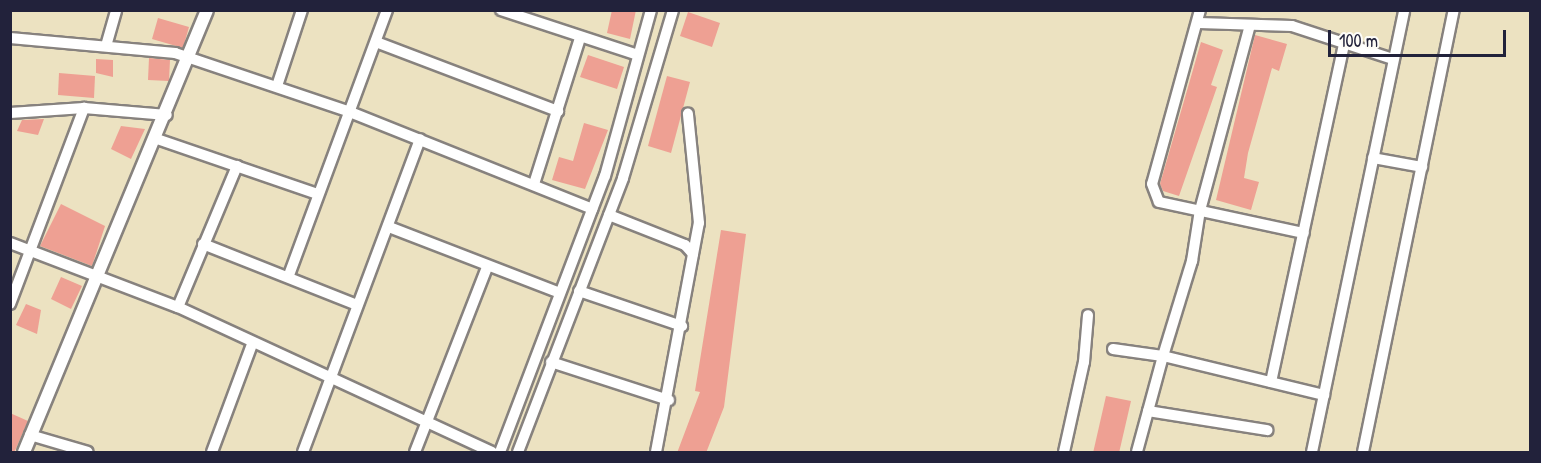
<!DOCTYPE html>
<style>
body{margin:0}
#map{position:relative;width:1541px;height:463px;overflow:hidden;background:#ece2c1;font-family:"Patrick Hand",sans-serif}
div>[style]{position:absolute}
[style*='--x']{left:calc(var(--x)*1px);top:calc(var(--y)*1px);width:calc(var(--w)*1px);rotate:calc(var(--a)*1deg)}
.building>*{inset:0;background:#eea093}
.roads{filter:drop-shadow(2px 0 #87827e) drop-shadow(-2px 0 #87827e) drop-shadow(0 2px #87827e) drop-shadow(0 -2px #87827e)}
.minor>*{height:10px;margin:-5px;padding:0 5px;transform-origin:5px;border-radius:5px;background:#fff}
.tertiary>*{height:12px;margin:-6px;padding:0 6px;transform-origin:6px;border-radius:6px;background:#fff}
span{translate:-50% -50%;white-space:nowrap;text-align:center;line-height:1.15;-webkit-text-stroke:4.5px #fdfcf7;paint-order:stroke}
.frame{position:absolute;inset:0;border:12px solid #22223b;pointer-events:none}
.scale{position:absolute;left:1328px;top:30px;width:178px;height:27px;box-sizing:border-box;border:3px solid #22223b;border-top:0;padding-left:8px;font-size:18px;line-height:21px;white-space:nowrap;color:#22223b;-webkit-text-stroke:4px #fdfcf7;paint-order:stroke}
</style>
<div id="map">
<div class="building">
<i style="clip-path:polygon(612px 10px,636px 10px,630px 39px,607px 33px)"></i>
<i style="clip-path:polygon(688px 12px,720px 23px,712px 47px,680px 36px)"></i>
<i style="clip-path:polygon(158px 18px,189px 27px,183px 48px,152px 39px)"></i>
<i style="clip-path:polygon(1255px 35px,1287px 44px,1279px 71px,1272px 68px,1248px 153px,1244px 178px,1259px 182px,1251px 210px,1216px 200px)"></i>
<i style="clip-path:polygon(1201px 42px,1223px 50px,1211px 85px,1217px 87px,1179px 196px,1163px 191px,1160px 184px)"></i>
<i style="clip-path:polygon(588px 55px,624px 67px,617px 89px,580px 77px)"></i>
<i style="clip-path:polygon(149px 58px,170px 60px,169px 81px,148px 80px)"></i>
<i style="clip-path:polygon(96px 59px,113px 60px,113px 77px,96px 73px)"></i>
<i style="clip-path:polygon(59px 73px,95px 76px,94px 98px,58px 95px)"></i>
<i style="clip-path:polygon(667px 76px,690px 82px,671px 153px,648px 146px)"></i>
<i style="clip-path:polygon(44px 119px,38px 135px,17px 131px,22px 120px)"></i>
<i style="clip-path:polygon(584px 123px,608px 130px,585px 189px,552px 180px,559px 157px,573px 161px)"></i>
<i style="clip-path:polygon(121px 126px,145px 129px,131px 159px,111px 149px)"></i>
<i style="clip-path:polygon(61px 204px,105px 226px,92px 266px,40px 246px)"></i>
<i style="clip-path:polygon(721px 230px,746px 234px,724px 407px,706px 453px,677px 453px,700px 392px,695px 391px)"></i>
<i style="clip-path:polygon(61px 277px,82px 286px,71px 309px,51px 299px)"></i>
<i style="clip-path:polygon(26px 304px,41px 310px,37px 334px,16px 325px)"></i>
<i style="clip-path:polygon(1106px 396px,1131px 401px,1119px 453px,1093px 453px)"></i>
<i style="clip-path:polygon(10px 413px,28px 421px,14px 453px,10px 453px)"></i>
</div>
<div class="roads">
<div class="minor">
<i style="--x:501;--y:10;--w:144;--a:18.2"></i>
<i style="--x:1200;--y:10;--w:180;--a:105.4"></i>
<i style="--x:1152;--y:184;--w:19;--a:69"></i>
<i style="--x:1159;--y:202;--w:148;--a:12.1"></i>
<i style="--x:1199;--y:23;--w:93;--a:1.8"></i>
<i style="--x:1292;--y:26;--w:106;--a:18.1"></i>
<i style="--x:1250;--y:25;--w:192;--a:105.1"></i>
<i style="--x:1200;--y:210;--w:52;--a:98.9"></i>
<i style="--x:1192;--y:261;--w:99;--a:107"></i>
<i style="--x:1163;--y:356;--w:166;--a:13.6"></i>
<i style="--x:10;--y:38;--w:166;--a:5.2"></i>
<i style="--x:175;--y:53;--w:185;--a:18.6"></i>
<i style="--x:350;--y:112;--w:261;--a:21.8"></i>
<i style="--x:376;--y:42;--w:195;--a:20.8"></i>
<i style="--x:106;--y:46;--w:37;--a:-74"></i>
<i style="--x:277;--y:86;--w:80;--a:-71.8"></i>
<i style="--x:10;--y:113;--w:74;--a:-3.9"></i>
<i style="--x:84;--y:108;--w:83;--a:4.8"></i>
<i style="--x:157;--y:139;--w:170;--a:18.9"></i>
<i style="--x:1373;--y:158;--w:50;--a:10.4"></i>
<i style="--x:534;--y:184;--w:153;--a:-72.5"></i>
<i style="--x:609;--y:215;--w:82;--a:21.5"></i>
<i style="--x:685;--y:245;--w:12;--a:48"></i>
<i style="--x:389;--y:227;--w:183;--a:21.1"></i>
<i style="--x:10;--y:243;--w:180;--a:20.9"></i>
<i style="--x:178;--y:307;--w:346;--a:24.8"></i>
<i style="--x:203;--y:244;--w:166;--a:21.6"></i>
<i style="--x:289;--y:275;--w:283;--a:-69.7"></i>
<i style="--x:579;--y:291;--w:109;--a:18.8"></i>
<i style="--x:10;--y:304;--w:210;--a:-69.3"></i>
<i style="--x:178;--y:307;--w:153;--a:-67.3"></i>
<i style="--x:1113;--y:349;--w:50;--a:8"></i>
<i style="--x:1163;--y:356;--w:99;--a:105.2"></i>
<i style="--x:551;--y:362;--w:124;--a:17.9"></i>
<i style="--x:1271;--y:382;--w:347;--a:-77.8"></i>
<i style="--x:1148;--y:411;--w:121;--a:9.1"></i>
<i style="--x:30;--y:435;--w:60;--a:16.3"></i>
<i style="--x:212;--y:452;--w:117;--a:-69.6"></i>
<i style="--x:303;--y:452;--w:334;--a:-69.5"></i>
<i style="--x:415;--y:452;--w:199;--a:-68.7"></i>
<i style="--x:500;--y:452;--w:295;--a:-69.2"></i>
<i style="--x:605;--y:176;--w:172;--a:-74.5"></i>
<i style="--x:518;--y:452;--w:293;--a:-69"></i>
<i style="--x:623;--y:178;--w:175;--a:-73.4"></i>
<i style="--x:656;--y:452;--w:233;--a:-79.4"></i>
<i style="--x:699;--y:223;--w:110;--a:-95.8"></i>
<i style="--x:1064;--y:452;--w:92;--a:-77.5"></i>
<i style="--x:1084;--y:362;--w:47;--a:-85.1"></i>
<i style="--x:1312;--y:452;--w:451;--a:-78.2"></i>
<i style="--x:1363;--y:452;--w:451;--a:-78.4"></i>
</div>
<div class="tertiary">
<i style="--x:24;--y:452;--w:478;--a:-67.5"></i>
</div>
</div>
<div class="frame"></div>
<div class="scale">100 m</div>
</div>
